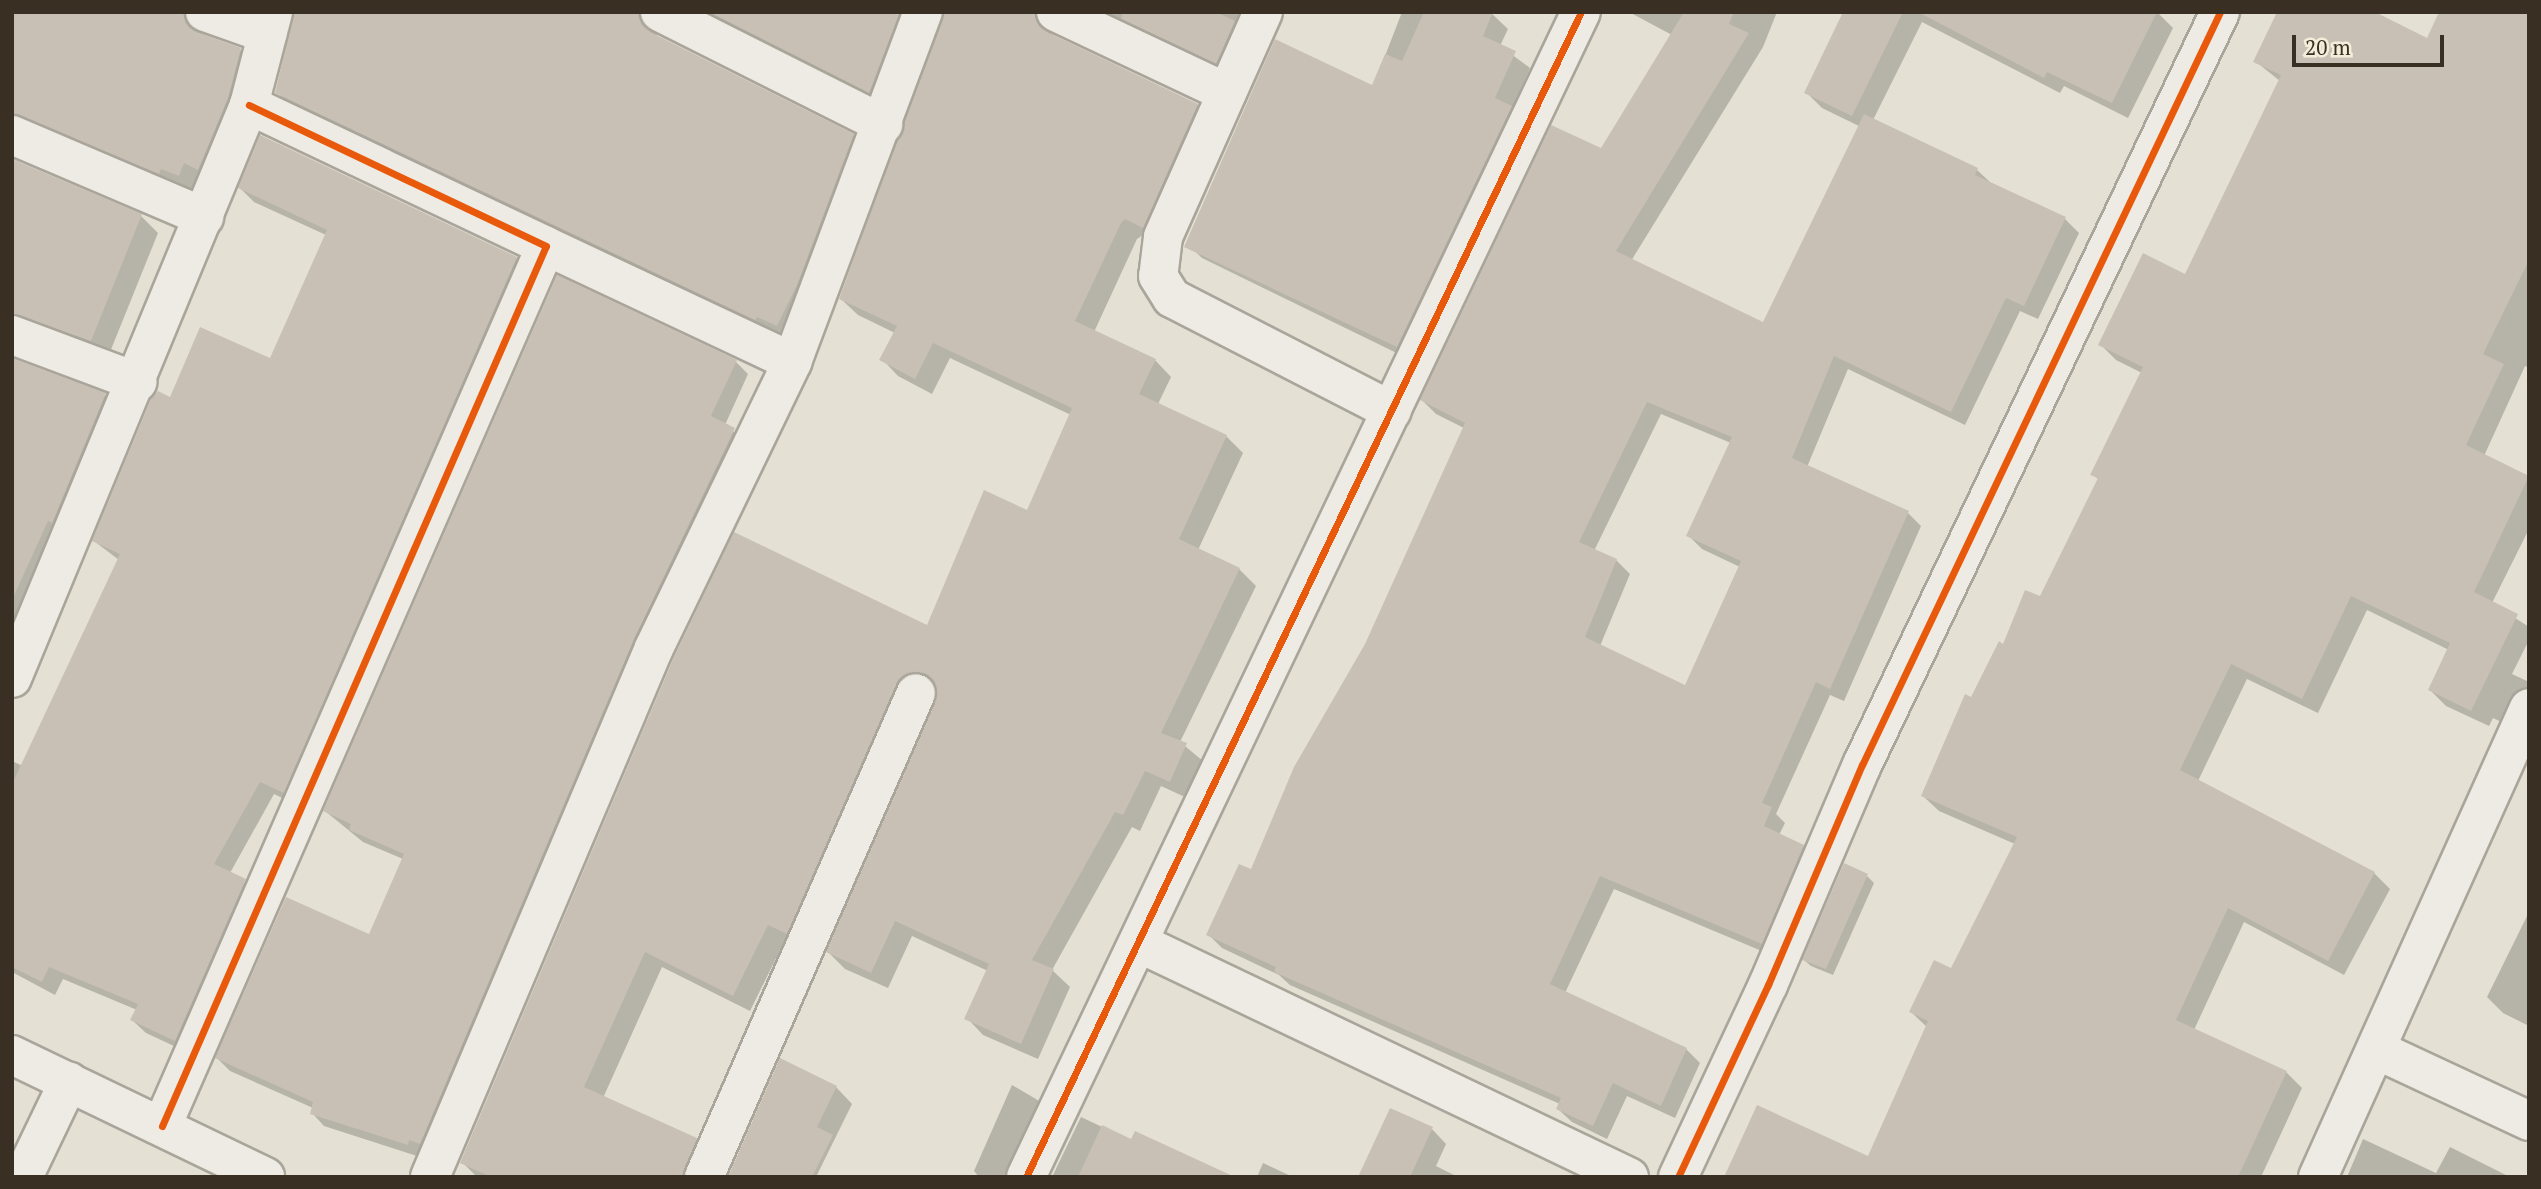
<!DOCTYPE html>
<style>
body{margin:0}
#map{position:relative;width:2541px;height:1189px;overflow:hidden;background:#e4e0d3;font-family:"PT Serif",serif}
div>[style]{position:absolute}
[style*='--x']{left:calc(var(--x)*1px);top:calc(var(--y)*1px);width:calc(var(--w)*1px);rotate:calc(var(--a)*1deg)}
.shadow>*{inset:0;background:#0003}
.building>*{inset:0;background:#c8c0b4}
.roads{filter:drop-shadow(2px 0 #aaa59b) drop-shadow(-2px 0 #aaa59b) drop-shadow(0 2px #aaa59b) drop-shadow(0 -2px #aaa59b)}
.minor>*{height:38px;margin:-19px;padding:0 19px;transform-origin:19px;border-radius:19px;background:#edebe3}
.cycleway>*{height:7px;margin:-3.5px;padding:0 3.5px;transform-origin:3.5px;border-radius:3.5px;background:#e8590c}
span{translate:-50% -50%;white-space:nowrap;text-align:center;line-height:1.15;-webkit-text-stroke:6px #f3eedb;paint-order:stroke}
.frame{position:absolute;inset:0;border:14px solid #392f23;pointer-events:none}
.scale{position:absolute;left:2292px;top:35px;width:152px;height:32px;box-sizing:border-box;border:4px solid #392f23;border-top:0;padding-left:9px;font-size:21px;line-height:24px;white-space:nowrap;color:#392f23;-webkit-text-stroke:5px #f3eedb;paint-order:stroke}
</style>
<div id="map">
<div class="shadow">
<i style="clip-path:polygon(12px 12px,211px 12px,200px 22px,203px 34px,240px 50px,257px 66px,195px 192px,12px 138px)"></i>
<i style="clip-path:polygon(310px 12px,663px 12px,656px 20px,657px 37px,853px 135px,870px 152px,793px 342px,293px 109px,277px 92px)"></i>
<i style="clip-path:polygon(696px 12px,925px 12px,886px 108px)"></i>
<i style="clip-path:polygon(944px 12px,1059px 12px,1052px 20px,1053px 37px,1197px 105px,1214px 122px,1160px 243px,1143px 235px,1137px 239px,1094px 332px,1155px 360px,1171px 377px,1158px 404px,1226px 436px,1243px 453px,1198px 550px,1239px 569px,1256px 586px,1180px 742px,1203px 761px,1187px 798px,1161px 786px,1140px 831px,1132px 827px,1052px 970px,1070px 987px,1038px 1059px,983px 1035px,967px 1018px,988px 971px,912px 936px,888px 988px,845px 969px,828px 952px,938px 702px,937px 689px,932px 687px,803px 949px,785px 940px,750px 1011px,662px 967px,603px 1098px,696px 1139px,713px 1156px,706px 1177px,477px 1177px,462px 1162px,1028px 512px,1071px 415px,950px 358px,932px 394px,898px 376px,882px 359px,895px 333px,858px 315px,841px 299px,945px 20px)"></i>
<i style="clip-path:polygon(1092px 12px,1259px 12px,1233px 79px)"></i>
<i style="clip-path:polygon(1402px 12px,1490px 12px,1508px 29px,1500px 46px,1530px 68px,1512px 109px,1526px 124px,1413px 361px,1202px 258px,1186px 243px,1373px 87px)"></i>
<i style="clip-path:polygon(evenodd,1629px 12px,1777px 12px,1763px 47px,1631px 261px,1764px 325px,1859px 126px,1822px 108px,1806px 92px,1845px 12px,2157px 12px,2173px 28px,2128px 118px,2064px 86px,2060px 93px,1922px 22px,1873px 120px,1977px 170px,1991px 183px,2065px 219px,2079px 233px,2038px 319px,2020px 311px,1965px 425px,1848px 369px,1807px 467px,1908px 513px,1921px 526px,1844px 701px,1830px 695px,1776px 814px,1785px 823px,1779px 835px,1803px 846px,1817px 860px,1776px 957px,1614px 889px,1565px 993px,1686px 1049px,1700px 1063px,1675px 1118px,1627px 1096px,1607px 1139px,1572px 1122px,1558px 1109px,1560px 1104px,1290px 985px,1279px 975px,1222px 948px,1208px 934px,1252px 871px,1367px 645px,1464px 428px,1436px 414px,1422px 400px,1602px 150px,1672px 35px,1629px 12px,1661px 414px,1731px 443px,1688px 535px,1702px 549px,1740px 567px,1686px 688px,1600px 646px,1630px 574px,1616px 560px,1594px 551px,1661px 414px)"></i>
<i style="clip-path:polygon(2529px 12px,2529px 368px,2525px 366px,2484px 456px,2529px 478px,2529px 529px,2492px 603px,2529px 627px,2529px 640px,2512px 674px,2529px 682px,2529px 711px,2518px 730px,2493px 718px,2489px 726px,2446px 706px,2430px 690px,2449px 650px,2367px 610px,2318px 713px,2247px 679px,2198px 781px,2374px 873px,2390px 889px,2344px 975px,2244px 922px,2194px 1030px,2286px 1072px,2302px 1088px,2261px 1177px,1726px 1177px,1869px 1158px,1927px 1027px,1911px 1012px,1952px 970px,2015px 844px,1939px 811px,1923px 796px,1971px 699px,2041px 598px,2099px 480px,2092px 474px,2142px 373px,2116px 360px,2100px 344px,2186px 276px,2280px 81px,2255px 61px,2428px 40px)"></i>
<i style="clip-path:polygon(12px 161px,141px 216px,158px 233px,108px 357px,12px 338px)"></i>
<i style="clip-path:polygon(240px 188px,516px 258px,530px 272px,297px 805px,274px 794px,230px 873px,259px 894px,189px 1053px,146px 1033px,132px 1020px,137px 1010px,63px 979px,55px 995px,12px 972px,12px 761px,23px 766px,119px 560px,94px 541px,171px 399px,271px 360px,326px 235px,254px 202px)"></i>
<i style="clip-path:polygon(12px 360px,105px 395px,122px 412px,12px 634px)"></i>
<i style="clip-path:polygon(736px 362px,748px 374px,725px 425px,746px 441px,420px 1157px,324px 1126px,312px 1113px,313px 1108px,230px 1071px,217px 1058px,370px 936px,403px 859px,363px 842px,325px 811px)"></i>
<i style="clip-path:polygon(1867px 876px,1874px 883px,1833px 975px,1811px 966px,1804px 960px)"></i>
<i style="clip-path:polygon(2529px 912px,2529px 1026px,2503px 1013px,2487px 997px)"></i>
<i style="clip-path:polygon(1012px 1085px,1046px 1105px,1012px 1177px,979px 1177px,974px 1171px)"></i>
<i style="clip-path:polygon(836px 1087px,852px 1104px,816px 1177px,730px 1177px)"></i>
<i style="clip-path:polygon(1081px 1117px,1132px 1141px,1231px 1177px,1052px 1177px)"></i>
<i style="clip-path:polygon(1432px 1129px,1446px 1144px,1436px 1166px,1458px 1177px,1360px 1177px)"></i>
<i style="clip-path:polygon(2363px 1139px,2436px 1173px,2450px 1147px,2510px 1177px,2347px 1177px)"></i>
<i style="clip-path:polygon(1263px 1163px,1293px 1177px,1257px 1177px)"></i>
</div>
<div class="building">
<i style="clip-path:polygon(12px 12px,184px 12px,188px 26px,197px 32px,241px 48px,228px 98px,198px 170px,184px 163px,179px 176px,161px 169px,159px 174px,12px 114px)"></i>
<i style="clip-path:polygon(294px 12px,638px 12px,650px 32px,854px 134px,797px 285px,777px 326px,757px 317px,755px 320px,275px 93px)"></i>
<i style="clip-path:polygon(709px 12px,900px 12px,869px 93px)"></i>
<i style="clip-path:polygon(944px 12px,1034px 12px,1047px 32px,1198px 104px,1143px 228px,1125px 219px,1121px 223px,1075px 321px,1156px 359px,1139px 394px,1227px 435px,1179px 539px,1240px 568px,1161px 733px,1187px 743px,1170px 782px,1145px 771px,1123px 815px,1115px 812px,1032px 960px,1054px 969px,1021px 1044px,964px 1019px,989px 964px,895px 921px,871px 973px,826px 952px,936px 701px,934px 681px,925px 673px,904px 675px,787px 934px,768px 925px,733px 996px,645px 952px,584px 1087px,697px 1138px,683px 1177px,491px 1177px,460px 1163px,674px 657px,734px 532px,927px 625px,984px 490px,1027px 510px,1072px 408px,933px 343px,915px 379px,879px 360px,897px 326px,839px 299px)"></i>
<i style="clip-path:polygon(1123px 12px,1216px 12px,1235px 21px,1216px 64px,1121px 19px)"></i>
<i style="clip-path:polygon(1424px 12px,1493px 12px,1483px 36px,1516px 51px,1495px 98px,1512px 106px,1397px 347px,1184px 247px,1275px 39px,1372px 85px,1385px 54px,1402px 61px)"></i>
<i style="clip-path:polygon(evenodd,1684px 12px,1734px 12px,1729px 24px,1749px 33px,1616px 251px,1763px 322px,1864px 114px,1978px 168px,1975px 175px,2066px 217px,2024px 306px,2006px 298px,1951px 412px,1834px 356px,1792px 458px,1909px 511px,1830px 689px,1816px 682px,1762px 803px,1772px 807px,1764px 826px,1804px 845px,1762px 944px,1600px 876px,1550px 984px,1687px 1048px,1661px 1106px,1613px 1083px,1593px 1126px,1556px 1109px,1561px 1098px,1274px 972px,1276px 967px,1206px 935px,1239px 864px,1251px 869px,1294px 767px,1365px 644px,1465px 423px,1420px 400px,1551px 125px,1601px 148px,1684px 12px,1647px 402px,1732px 437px,1686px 536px,1741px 561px,1685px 685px,1585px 637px,1617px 559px,1579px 542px,1647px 402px)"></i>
<i style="clip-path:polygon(1843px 12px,1903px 12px,1852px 116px,1804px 93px)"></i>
<i style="clip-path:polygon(1918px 12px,2157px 12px,2112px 103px,2047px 72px,2044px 78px)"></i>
<i style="clip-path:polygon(2277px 12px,2375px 12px,2427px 38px,2439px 12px,2529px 12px,2529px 260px,2483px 354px,2504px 364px,2466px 445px,2529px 476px,2474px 592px,2518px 614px,2471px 711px,2428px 690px,2450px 643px,2351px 596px,2302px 699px,2231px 664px,2180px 770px,2375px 872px,2328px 961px,2228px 908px,2176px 1020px,2287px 1071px,2238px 1177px,1724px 1177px,1757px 1105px,1868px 1156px,1928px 1021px,1909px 1012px,1934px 960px,1951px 968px,2017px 837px,1921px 796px,1965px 694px,1971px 697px,1999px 641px,2003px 644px,2025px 590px,2040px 596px,2098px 478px,2090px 475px,2143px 367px,2098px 345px,2143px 253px,2185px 274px,2281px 75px,2253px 62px)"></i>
<i style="clip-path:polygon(260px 135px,517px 257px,284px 793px,260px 782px,214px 864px,246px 879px,175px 1041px,130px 1020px,138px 1004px,49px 967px,42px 982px,12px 967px,12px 784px,120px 554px,92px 541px,151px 399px,158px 391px,170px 397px,200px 327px,270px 358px,327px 230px,238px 188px)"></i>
<i style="clip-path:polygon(12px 159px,142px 214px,91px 341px,12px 314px)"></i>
<i style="clip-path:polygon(557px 275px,737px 360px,711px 416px,735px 428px,634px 639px,420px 1144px,409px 1140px,408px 1145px,310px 1114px,313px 1102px,215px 1058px,286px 897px,369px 934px,404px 854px,349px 830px,351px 824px,323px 811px)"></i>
<i style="clip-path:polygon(12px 358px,106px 393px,52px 523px,48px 521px,12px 600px)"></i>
<i style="clip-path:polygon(1844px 863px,1868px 874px,1826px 969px,1802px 960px)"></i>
<i style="clip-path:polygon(780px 1058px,837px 1086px,817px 1127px,833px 1135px,812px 1177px,728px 1177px)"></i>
<i style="clip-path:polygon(1390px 1108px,1433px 1127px,1410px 1177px,1358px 1177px)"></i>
<i style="clip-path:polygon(1102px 1125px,1131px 1139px,1135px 1131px,1235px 1177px,1078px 1177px)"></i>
</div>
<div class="roads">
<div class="minor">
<i style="--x:205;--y:12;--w:66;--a:19.5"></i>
<i style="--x:660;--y:12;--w:250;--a:26.7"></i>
<i style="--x:1056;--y:12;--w:189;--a:25.3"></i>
<i style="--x:1263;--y:12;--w:246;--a:114"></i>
<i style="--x:1163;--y:237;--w:39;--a:97"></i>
<i style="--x:1158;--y:276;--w:26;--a:58"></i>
<i style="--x:1172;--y:298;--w:247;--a:27.2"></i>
<i style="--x:12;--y:135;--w:209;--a:23.1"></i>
<i style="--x:546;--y:246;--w:272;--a:25.2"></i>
<i style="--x:12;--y:335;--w:134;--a:20.5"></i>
<i style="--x:12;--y:678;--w:620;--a:-67.53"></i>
<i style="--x:249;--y:105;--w:96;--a:-75.5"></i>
<i style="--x:1139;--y:943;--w:543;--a:25.53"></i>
<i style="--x:2377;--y:1050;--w:168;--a:25"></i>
<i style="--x:12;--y:1055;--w:281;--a:25.7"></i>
<i style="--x:162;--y:1126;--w:960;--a:-66.43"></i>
<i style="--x:546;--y:246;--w:329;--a:-154.6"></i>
<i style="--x:23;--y:1177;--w:106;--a:-64.4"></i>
<i style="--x:430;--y:1177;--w:574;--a:-67.05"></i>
<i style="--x:654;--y:648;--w:318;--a:-64.2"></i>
<i style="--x:792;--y:362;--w:374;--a:-69.5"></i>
<i style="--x:704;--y:1177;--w:528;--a:-66.35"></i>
<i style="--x:1026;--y:1177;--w:1290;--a:-64.53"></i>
<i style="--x:1678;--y:1177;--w:212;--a:-64.9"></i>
<i style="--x:1768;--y:985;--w:239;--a:-66.9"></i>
<i style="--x:1862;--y:765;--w:834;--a:-64.57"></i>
<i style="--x:2318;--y:1177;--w:514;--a:-65.78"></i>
</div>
</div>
<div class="cycleway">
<i style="--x:162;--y:1126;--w:960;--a:-66.43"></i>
<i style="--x:546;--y:246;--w:329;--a:-154.6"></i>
<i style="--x:1026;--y:1177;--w:1290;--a:-64.53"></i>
<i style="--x:1678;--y:1177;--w:212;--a:-64.9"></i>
<i style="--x:1768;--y:985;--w:239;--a:-66.9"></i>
<i style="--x:1862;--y:765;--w:834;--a:-64.57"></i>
</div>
<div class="frame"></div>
<div class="scale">20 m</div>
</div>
